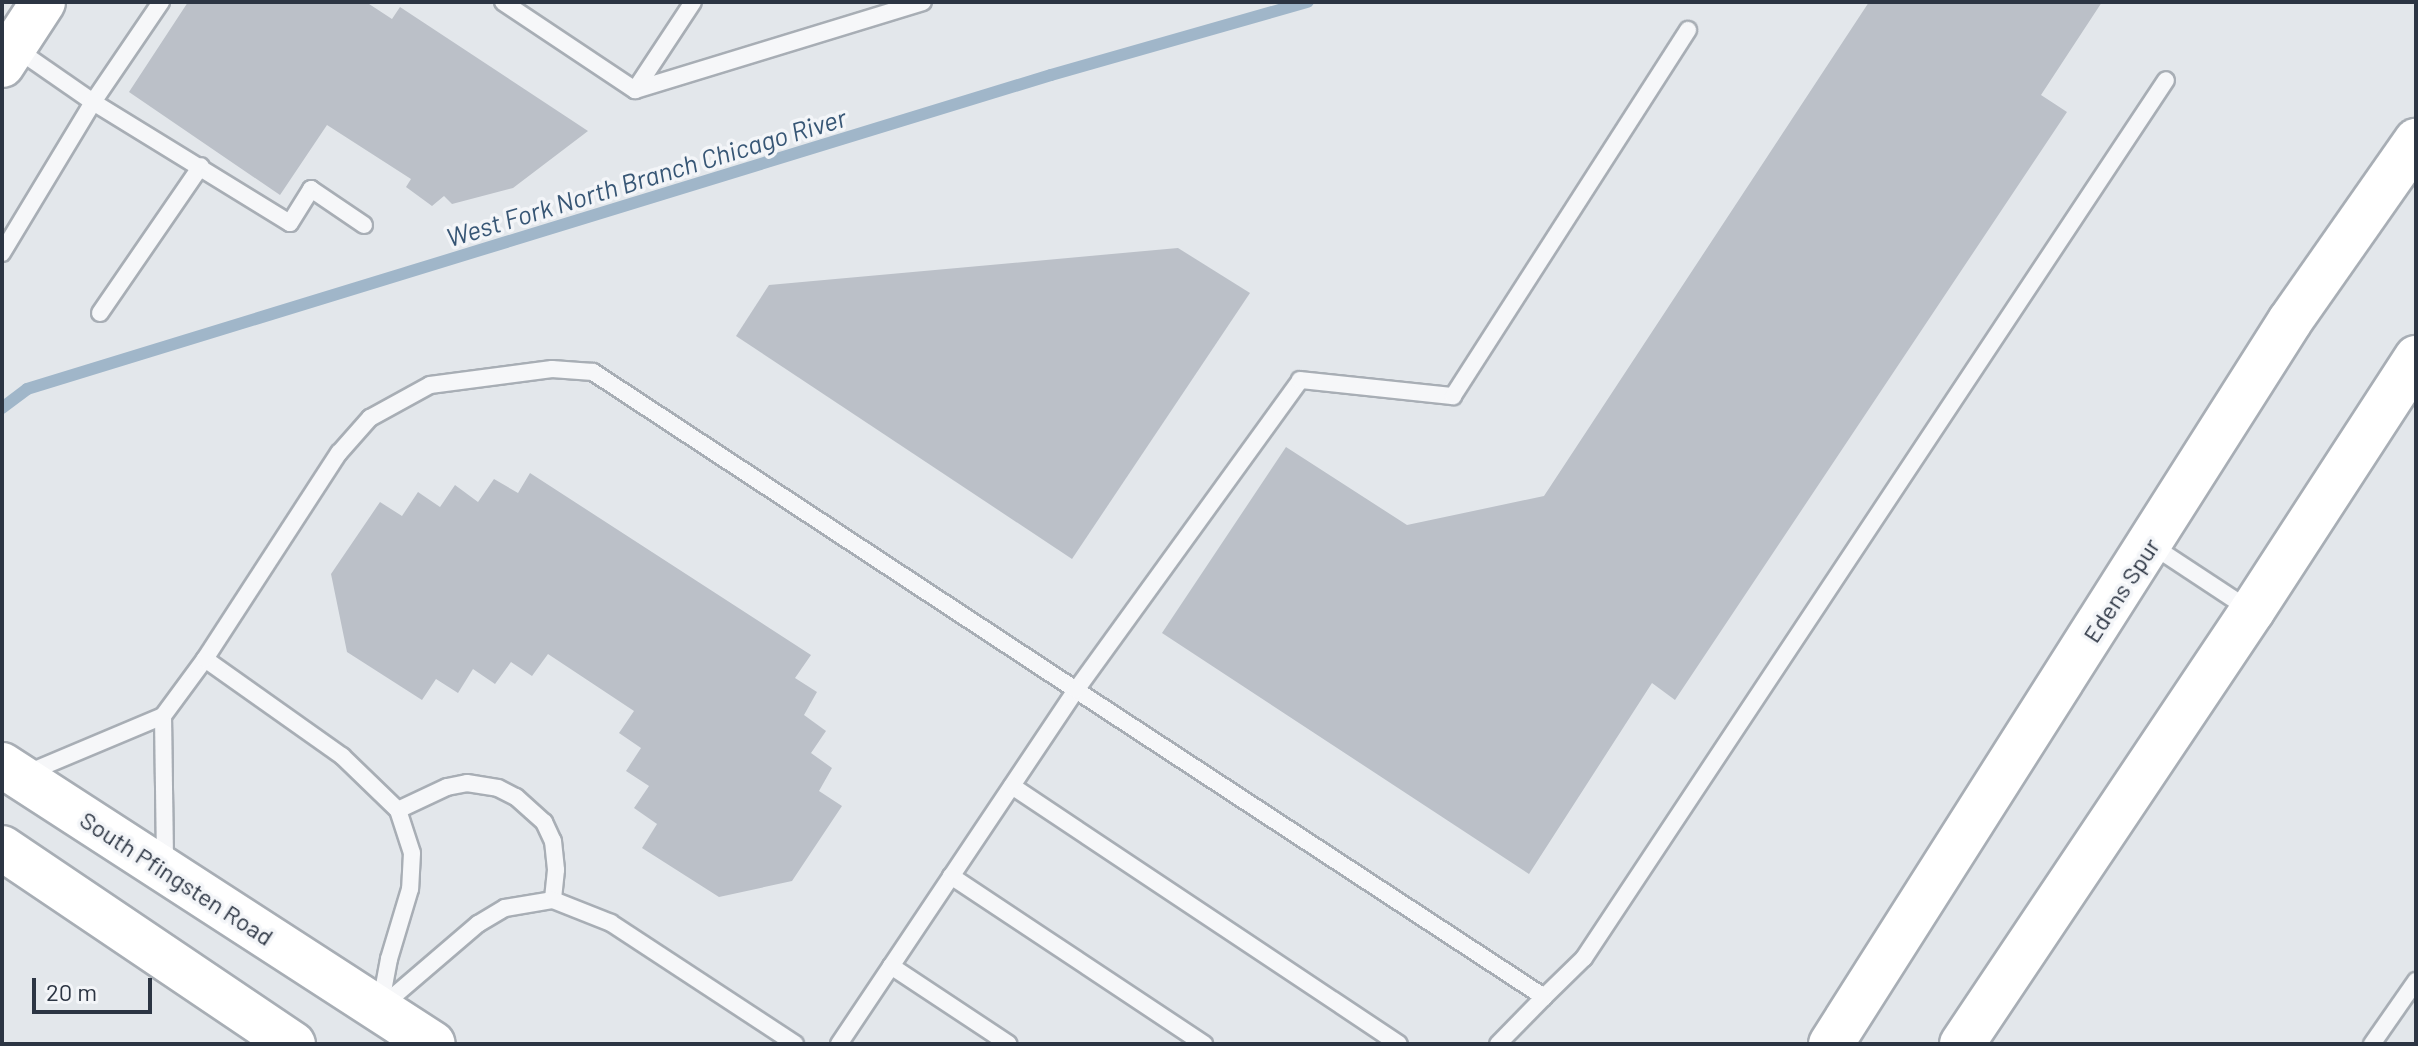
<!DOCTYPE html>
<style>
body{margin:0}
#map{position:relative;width:2418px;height:1046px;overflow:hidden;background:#e3e7eb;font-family:Barlow,sans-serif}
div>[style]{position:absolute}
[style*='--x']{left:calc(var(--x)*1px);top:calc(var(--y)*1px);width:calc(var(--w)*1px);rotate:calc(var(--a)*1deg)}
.stream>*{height:12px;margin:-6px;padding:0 6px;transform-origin:6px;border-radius:6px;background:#a0b6c9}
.building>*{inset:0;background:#bbc0c8}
.roads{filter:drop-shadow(2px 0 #a8aeb5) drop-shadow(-2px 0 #a8aeb5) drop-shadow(0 2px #a8aeb5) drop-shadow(0 -2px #a8aeb5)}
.service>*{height:16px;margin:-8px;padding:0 8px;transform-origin:8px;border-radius:8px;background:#f6f7f9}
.secondary>*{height:44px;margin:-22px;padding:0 22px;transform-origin:22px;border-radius:22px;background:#fff}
.primary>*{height:44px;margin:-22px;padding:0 22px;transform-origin:22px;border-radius:22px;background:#fff}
.motorway>*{height:44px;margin:-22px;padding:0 22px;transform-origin:22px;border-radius:22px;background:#fff}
span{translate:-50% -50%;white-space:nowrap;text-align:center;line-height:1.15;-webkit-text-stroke:7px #f3f5f8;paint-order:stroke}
.street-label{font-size:24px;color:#2c3543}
.water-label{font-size:26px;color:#375675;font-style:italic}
.frame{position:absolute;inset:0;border:4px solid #2c3543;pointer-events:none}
.scale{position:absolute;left:32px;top:978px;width:120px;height:36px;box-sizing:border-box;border:4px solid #2c3543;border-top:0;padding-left:10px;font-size:24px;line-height:28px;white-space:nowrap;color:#2c3543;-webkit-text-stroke:6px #f3f5f8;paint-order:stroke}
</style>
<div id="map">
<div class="stream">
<i style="--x:2;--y:408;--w:31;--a:-37"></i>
<i style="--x:27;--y:389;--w:1071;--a:-17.05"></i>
<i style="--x:1051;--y:75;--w:267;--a:-15.9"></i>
</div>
<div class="building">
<i style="clip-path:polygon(188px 2px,366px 2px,392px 19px,400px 7px,588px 131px,513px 188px,452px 204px,444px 196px,432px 206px,406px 187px,411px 179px,327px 125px,280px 195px,129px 92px)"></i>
<i style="clip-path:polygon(1869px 2px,2102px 2px,2041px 95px,2067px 112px,1675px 700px,1652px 683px,1529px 874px,1162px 633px,1286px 447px,1407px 525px,1544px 496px)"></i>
<i style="clip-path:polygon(1178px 248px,1250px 293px,1072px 559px,736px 336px,769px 285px)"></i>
<i style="clip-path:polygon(530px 473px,811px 655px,795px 678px,817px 692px,804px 715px,826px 731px,811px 753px,832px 768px,819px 791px,842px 806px,792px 881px,719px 897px,642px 848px,657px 824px,634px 808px,649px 786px,626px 771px,641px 748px,619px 733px,634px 711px,548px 654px,532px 676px,511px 662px,495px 684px,473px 669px,458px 693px,436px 679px,422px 700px,347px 652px,331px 574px,380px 502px,402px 516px,418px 492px,440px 507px,455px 485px,478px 502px,494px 479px,518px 493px)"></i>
</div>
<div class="roads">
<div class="service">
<i style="--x:503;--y:2;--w:159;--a:33.7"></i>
<i style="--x:15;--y:48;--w:95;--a:34.7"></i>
<i style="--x:93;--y:102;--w:231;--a:31.6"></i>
<i style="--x:290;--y:223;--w:40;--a:-58"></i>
<i style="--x:311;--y:189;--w:64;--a:34.2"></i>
<i style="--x:635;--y:90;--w:301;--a:-17"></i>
<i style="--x:635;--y:90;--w:105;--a:-56.6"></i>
<i style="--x:2;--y:253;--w:176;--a:-58.9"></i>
<i style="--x:93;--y:102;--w:121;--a:-55.8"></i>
<i style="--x:100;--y:313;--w:178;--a:-55.5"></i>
<i style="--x:2150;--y:544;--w:120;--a:33.4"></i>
<i style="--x:205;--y:659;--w:168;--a:35.3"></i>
<i style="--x:342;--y:756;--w:78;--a:44"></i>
<i style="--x:398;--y:810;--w:45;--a:72"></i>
<i style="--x:412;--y:853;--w:36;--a:93"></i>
<i style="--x:410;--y:889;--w:73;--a:106.7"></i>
<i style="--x:389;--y:959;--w:49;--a:100.6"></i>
<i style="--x:163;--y:716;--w:151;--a:89.2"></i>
<i style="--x:25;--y:774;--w:150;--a:-22.8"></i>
<i style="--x:163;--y:716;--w:71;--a:-53.6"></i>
<i style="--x:205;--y:659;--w:246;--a:-57"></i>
<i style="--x:339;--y:453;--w:47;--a:-48.5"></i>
<i style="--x:370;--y:418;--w:68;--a:-28.8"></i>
<i style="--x:430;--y:385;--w:123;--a:-7.5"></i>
<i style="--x:552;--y:369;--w:41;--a:4.2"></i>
<i style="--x:593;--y:372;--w:578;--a:33.36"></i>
<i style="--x:1076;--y:690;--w:426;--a:123.8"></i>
<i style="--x:1012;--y:786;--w:465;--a:33.7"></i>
<i style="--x:398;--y:810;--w:54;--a:-25.1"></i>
<i style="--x:447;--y:787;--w:20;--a:-11"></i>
<i style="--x:467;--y:783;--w:31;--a:9"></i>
<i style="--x:498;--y:788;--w:20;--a:27"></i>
<i style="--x:516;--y:797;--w:38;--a:42"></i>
<i style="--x:544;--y:822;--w:21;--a:65"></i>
<i style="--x:553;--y:841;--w:29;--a:84"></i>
<i style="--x:556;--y:870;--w:30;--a:96"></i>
<i style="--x:951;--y:876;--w:304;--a:33.6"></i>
<i style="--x:891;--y:966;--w:141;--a:33.5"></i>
<i style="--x:1544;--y:997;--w:56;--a:-44.3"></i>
<i style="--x:1584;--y:958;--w:1053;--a:-56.46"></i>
<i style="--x:381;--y:1007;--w:128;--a:-40.6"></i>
<i style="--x:478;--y:924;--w:31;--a:-31"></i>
<i style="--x:505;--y:908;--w:49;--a:-9.5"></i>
<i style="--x:553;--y:900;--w:62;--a:21.6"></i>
<i style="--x:611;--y:923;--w:220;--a:33.3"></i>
<i style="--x:1498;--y:1044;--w:66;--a:-45.6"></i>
<i style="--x:1544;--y:997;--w:560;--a:-146.74"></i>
<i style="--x:1076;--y:690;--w:382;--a:-54.1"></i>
<i style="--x:1300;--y:380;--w:154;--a:6"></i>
<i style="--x:1453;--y:396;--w:435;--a:-57.3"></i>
<i style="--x:2372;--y:1044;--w:77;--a:-55.1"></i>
</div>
<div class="secondary">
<i style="--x:2;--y:765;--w:513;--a:32.92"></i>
<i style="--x:2;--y:848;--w:351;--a:34"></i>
</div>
<div class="primary">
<i style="--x:2;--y:65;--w:75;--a:-56.9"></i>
</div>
<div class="motorway">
<i style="--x:1831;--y:1044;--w:856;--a:-57.59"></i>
<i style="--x:2290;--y:321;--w:220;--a:-55"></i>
<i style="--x:1962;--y:1044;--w:521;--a:-56.19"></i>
<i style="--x:2252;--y:611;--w:302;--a:-57"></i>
</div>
</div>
<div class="street-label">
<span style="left:2121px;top:590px;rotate:-57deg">Edens Spur</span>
<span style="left:177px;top:878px;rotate:33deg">South Pfingsten Road</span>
</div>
<div class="water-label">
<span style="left:646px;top:177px;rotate:-17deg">West Fork North Branch Chicago River</span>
</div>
<div class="frame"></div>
<div class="scale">20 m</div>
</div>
